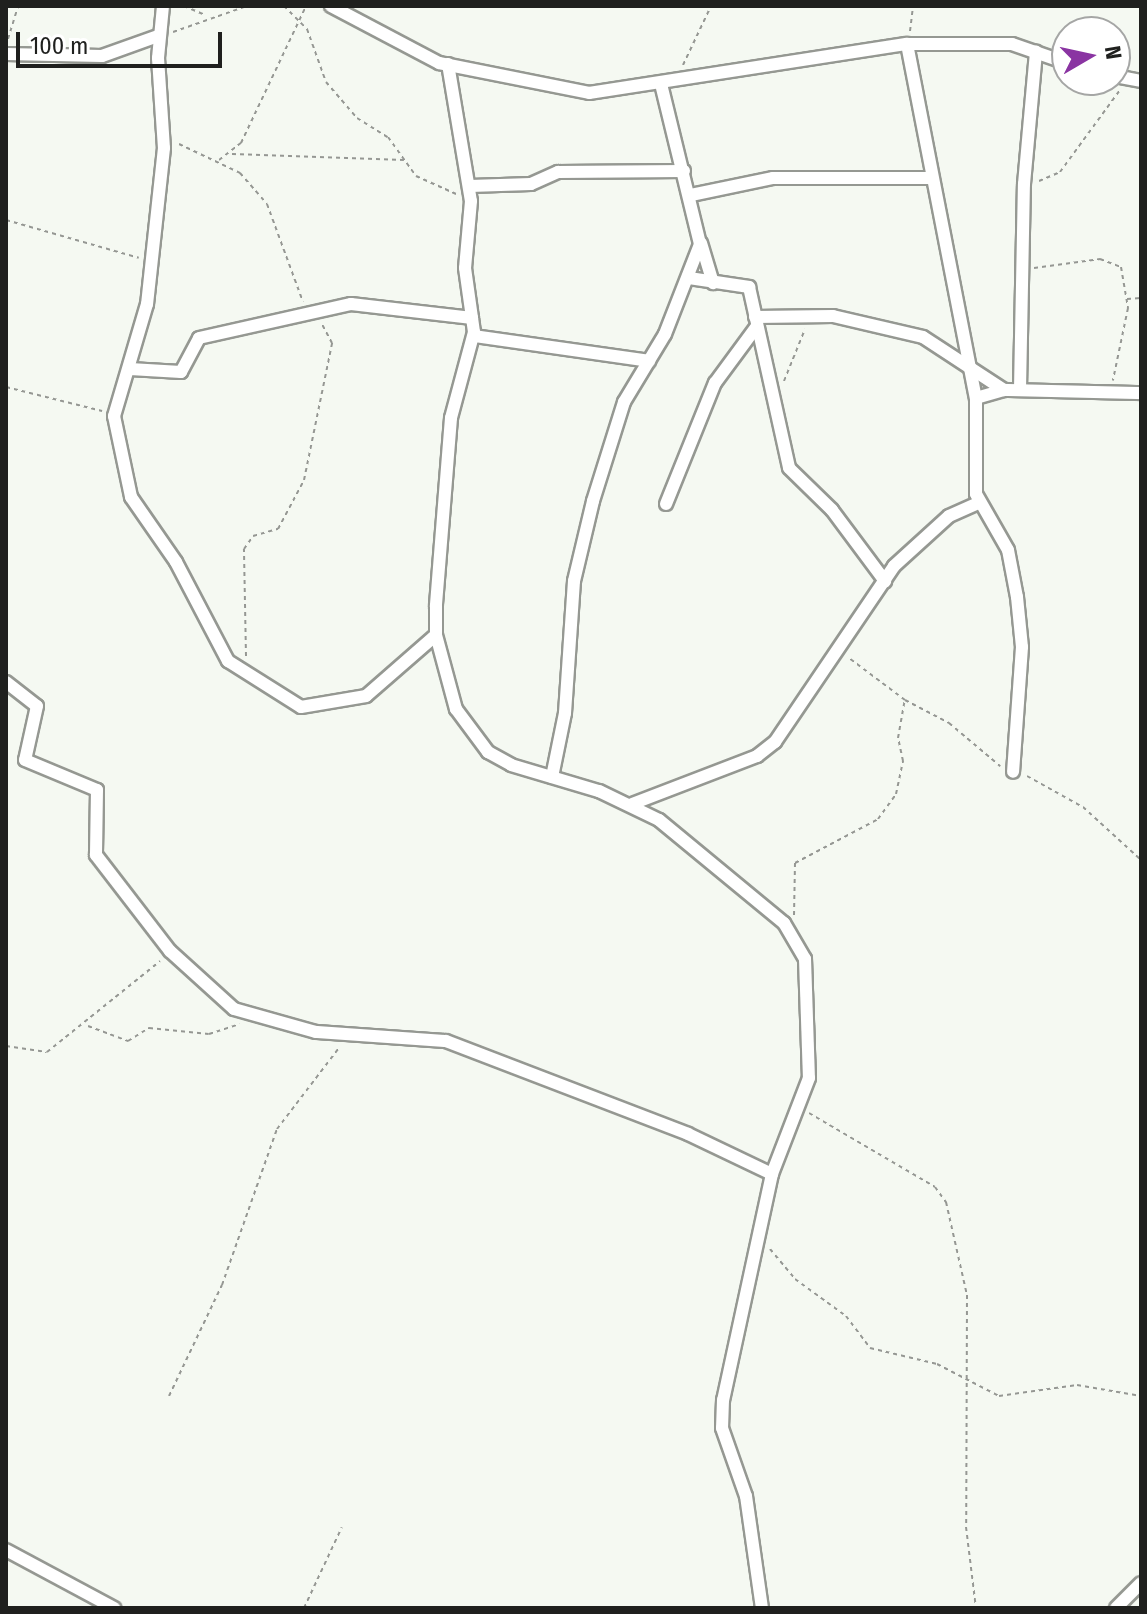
<!DOCTYPE html>
<style>
body{margin:0}
#map{position:relative;width:1147px;height:1614px;overflow:hidden;background:#f5f9f2;font-family:"Fira Sans Condensed",sans-serif}
div>[style]{position:absolute}
[style*='--x']{left:calc(var(--x)*1px);top:calc(var(--y)*1px);width:calc(var(--w)*1px);rotate:calc(var(--a)*1deg)}
.path>*{height:2px;margin-top:-1px;transform-origin:0;background:repeating-linear-gradient(90deg,#959793 0 4px,transparent 0 8px)}
.roads{filter:drop-shadow(2px 0 #959892) drop-shadow(-2px 0 #959892) drop-shadow(0 2px #959892) drop-shadow(0 -2px #959892)}
.minor>*{height:12px;margin:-6px;padding:0 6px;transform-origin:6px;border-radius:6px;background:#fff}
span{translate:-50% -50%;white-space:nowrap;text-align:center;line-height:1.15;-webkit-text-stroke:7px #fff;paint-order:stroke}
.frame{position:absolute;inset:0;border:8px solid #1f201e;pointer-events:none}
.north{position:absolute;left:1051px;top:16px;width:80px;height:80px;box-sizing:border-box;background:#fff;border:2px solid #a5a6a5;border-radius:50%;rotate:81deg;font-size:22px;font-weight:700;line-height:32px;text-align:center;color:#1f201e}
.north::after{content:'';display:block;margin:auto;width:28px;height:36px;background:#8a34a2;clip-path:polygon(50% 0,100% 100%,50% 72%,0 100%)}
.scale{position:absolute;left:16px;top:32px;width:206px;height:36px;box-sizing:border-box;border:4px solid #1f201e;border-top:0;padding-left:10px;font-size:24px;line-height:28px;white-space:nowrap;color:#1f201e;-webkit-text-stroke:6px #fff;paint-order:stroke}
</style>
<div id="map">
<div class="path">
<i style="--x:184;--y:6;--w:23;--a:23"></i>
<i style="--x:284;--y:6;--w:33;--a:45"></i>
<i style="--x:307;--y:29;--w:56;--a:70.3"></i>
<i style="--x:326;--y:82;--w:48;--a:49.3"></i>
<i style="--x:357;--y:118;--w:36;--a:32"></i>
<i style="--x:388;--y:137;--w:48;--a:54.3"></i>
<i style="--x:416;--y:176;--w:44;--a:24.2"></i>
<i style="--x:910;--y:31;--w:25;--a:-83"></i>
<i style="--x:173;--y:32;--w:78;--a:-19.4"></i>
<i style="--x:8;--y:39;--w:34;--a:-73"></i>
<i style="--x:683;--y:65;--w:65;--a:-64.6"></i>
<i style="--x:179;--y:144;--w:68;--a:25.4"></i>
<i style="--x:240;--y:173;--w:41;--a:48.9"></i>
<i style="--x:267;--y:204;--w:104;--a:69.8"></i>
<i style="--x:232;--y:154;--w:172;--a:2"></i>
<i style="--x:219;--y:160;--w:28;--a:-38"></i>
<i style="--x:241;--y:143;--w:152;--a:-64.6"></i>
<i style="--x:1039;--y:181;--w:23;--a:-23"></i>
<i style="--x:1060;--y:172;--w:102;--a:-53.8"></i>
<i style="--x:6;--y:220;--w:138;--a:15.9"></i>
<i style="--x:1034;--y:268;--w:67;--a:-7.8"></i>
<i style="--x:1100;--y:259;--w:22;--a:21"></i>
<i style="--x:1121;--y:267;--w:42;--a:80.3"></i>
<i style="--x:1128;--y:308;--w:74;--a:101.8"></i>
<i style="--x:1127;--y:299;--w:14;--a:-4"></i>
<i style="--x:784;--y:381;--w:56;--a:-68"></i>
<i style="--x:6;--y:387;--w:99;--a:14"></i>
<i style="--x:246;--y:656;--w:107;--a:-91.1"></i>
<i style="--x:244;--y:549;--w:16;--a:-55"></i>
<i style="--x:253;--y:536;--w:26;--a:-16"></i>
<i style="--x:278;--y:529;--w:55;--a:-62"></i>
<i style="--x:304;--y:480;--w:140;--a:-78.4"></i>
<i style="--x:332;--y:343;--w:21;--a:-118"></i>
<i style="--x:905;--y:700;--w:50;--a:27.6"></i>
<i style="--x:949;--y:723;--w:67;--a:40.1"></i>
<i style="--x:1027;--y:776;--w:64;--a:29"></i>
<i style="--x:1083;--y:807;--w:79;--a:42.4"></i>
<i style="--x:794;--y:915;--w:52;--a:-88.9"></i>
<i style="--x:795;--y:863;--w:94;--a:-27.9"></i>
<i style="--x:878;--y:819;--w:31;--a:-54"></i>
<i style="--x:896;--y:794;--w:34;--a:-78"></i>
<i style="--x:903;--y:761;--w:24;--a:-102"></i>
<i style="--x:898;--y:738;--w:39;--a:-80"></i>
<i style="--x:905;--y:700;--w:70;--a:-143.1"></i>
<i style="--x:88;--y:1026;--w:43;--a:20.6"></i>
<i style="--x:128;--y:1041;--w:25;--a:-32"></i>
<i style="--x:149;--y:1028;--w:60;--a:5.7"></i>
<i style="--x:209;--y:1034;--w:32;--a:-18"></i>
<i style="--x:6;--y:1046;--w:41;--a:8.3"></i>
<i style="--x:47;--y:1052;--w:145;--a:-38.8"></i>
<i style="--x:809;--y:1113;--w:146;--a:30.4"></i>
<i style="--x:935;--y:1187;--w:19;--a:54"></i>
<i style="--x:946;--y:1202;--w:95;--a:77.3"></i>
<i style="--x:967;--y:1295;--w:232;--a:90.2"></i>
<i style="--x:966;--y:1527;--w:82;--a:83"></i>
<i style="--x:770;--y:1249;--w:39;--a:50"></i>
<i style="--x:795;--y:1279;--w:63;--a:36"></i>
<i style="--x:846;--y:1316;--w:40;--a:53"></i>
<i style="--x:870;--y:1348;--w:69;--a:13.4"></i>
<i style="--x:937;--y:1364;--w:70;--a:27.3"></i>
<i style="--x:999;--y:1396;--w:79;--a:-8"></i>
<i style="--x:1077;--y:1385;--w:65;--a:9.8"></i>
<i style="--x:169;--y:1396;--w:123;--a:-64.5"></i>
<i style="--x:222;--y:1285;--w:165;--a:-70.6"></i>
<i style="--x:277;--y:1129;--w:102;--a:-52.6"></i>
<i style="--x:304;--y:1608;--w:89;--a:-64.9"></i>
</div>
<div class="roads">
<div class="minor">
<i style="--x:163;--y:6;--w:52;--a:95.5"></i>
<i style="--x:158;--y:58;--w:90;--a:86.2"></i>
<i style="--x:164;--y:148;--w:157;--a:96.2"></i>
<i style="--x:147;--y:304;--w:117;--a:106.4"></i>
<i style="--x:114;--y:416;--w:83;--a:78.1"></i>
<i style="--x:131;--y:497;--w:79;--a:55.3"></i>
<i style="--x:176;--y:562;--w:112;--a:62.3"></i>
<i style="--x:228;--y:661;--w:86;--a:32.2"></i>
<i style="--x:301;--y:707;--w:66;--a:-9.6"></i>
<i style="--x:366;--y:696;--w:93;--a:-41.1"></i>
<i style="--x:331;--y:6;--w:122;--a:27.8"></i>
<i style="--x:439;--y:63;--w:153;--a:11.3"></i>
<i style="--x:589;--y:93;--w:322;--a:-8.8"></i>
<i style="--x:907;--y:44;--w:105;--a:0"></i>
<i style="--x:1012;--y:44;--w:58;--a:19.1"></i>
<i style="--x:907;--y:44;--w:363;--a:79"></i>
<i style="--x:976;--y:400;--w:94;--a:90"></i>
<i style="--x:976;--y:494;--w:64;--a:60.3"></i>
<i style="--x:1008;--y:550;--w:48;--a:79.2"></i>
<i style="--x:1017;--y:597;--w:50;--a:84.3"></i>
<i style="--x:1022;--y:647;--w:125;--a:94.1"></i>
<i style="--x:6;--y:54;--w:96;--a:1.2"></i>
<i style="--x:102;--y:56;--w:59;--a:-19.7"></i>
<i style="--x:448;--y:64;--w:139;--a:80.5"></i>
<i style="--x:471;--y:201;--w:67;--a:95.1"></i>
<i style="--x:465;--y:268;--w:65;--a:82"></i>
<i style="--x:474;--y:332;--w:89;--a:105"></i>
<i style="--x:451;--y:418;--w:189;--a:94.6"></i>
<i style="--x:436;--y:606;--w:29;--a:90"></i>
<i style="--x:436;--y:635;--w:77;--a:74.9"></i>
<i style="--x:456;--y:709;--w:54;--a:53.3"></i>
<i style="--x:488;--y:752;--w:26;--a:29"></i>
<i style="--x:511;--y:765;--w:92;--a:16.5"></i>
<i style="--x:599;--y:791;--w:67;--a:25.8"></i>
<i style="--x:659;--y:820;--w:162;--a:39.5"></i>
<i style="--x:784;--y:923;--w:42;--a:59.7"></i>
<i style="--x:805;--y:959;--w:119;--a:88.1"></i>
<i style="--x:809;--y:1078;--w:103;--a:111.1"></i>
<i style="--x:772;--y:1174;--w:231;--a:102.2"></i>
<i style="--x:723;--y:1400;--w:28;--a:92"></i>
<i style="--x:722;--y:1428;--w:72;--a:70.6"></i>
<i style="--x:746;--y:1496;--w:113;--a:81.9"></i>
<i style="--x:1115;--y:76;--w:26;--a:11"></i>
<i style="--x:470;--y:186;--w:61;--a:-1.9"></i>
<i style="--x:531;--y:184;--w:30;--a:-24"></i>
<i style="--x:558;--y:172;--w:126;--a:-0.5"></i>
<i style="--x:691;--y:195;--w:84;--a:-11.7"></i>
<i style="--x:773;--y:178;--w:158;--a:0"></i>
<i style="--x:701;--y:243;--w:42;--a:73.3"></i>
<i style="--x:689;--y:278;--w:61;--a:8.5"></i>
<i style="--x:749;--y:287;--w:185;--a:77.5"></i>
<i style="--x:789;--y:468;--w:60;--a:44.3"></i>
<i style="--x:832;--y:510;--w:89;--a:53.3"></i>
<i style="--x:755;--y:317;--w:78;--a:-0.7"></i>
<i style="--x:833;--y:316;--w:92;--a:13.1"></i>
<i style="--x:923;--y:337;--w:97;--a:33.2"></i>
<i style="--x:474;--y:336;--w:177;--a:8.1"></i>
<i style="--x:130;--y:369;--w:51;--a:3.4"></i>
<i style="--x:181;--y:372;--w:38;--a:-62"></i>
<i style="--x:199;--y:338;--w:156;--a:-12.6"></i>
<i style="--x:351;--y:304;--w:122;--a:6.6"></i>
<i style="--x:1020;--y:389;--w:205;--a:-88.9"></i>
<i style="--x:1024;--y:184;--w:133;--a:-84.8"></i>
<i style="--x:976;--y:398;--w:29;--a:-16"></i>
<i style="--x:1004;--y:390;--w:137;--a:1.3"></i>
<i style="--x:666;--y:504;--w:131;--a:-68"></i>
<i style="--x:715;--y:383;--w:71;--a:-53.6"></i>
<i style="--x:6;--y:682;--w:39;--a:38"></i>
<i style="--x:37;--y:706;--w:55;--a:102.5"></i>
<i style="--x:25;--y:760;--w:78;--a:22.6"></i>
<i style="--x:97;--y:790;--w:65;--a:90.9"></i>
<i style="--x:96;--y:855;--w:121;--a:52.4"></i>
<i style="--x:170;--y:951;--w:86;--a:42.2"></i>
<i style="--x:234;--y:1009;--w:85;--a:15.7"></i>
<i style="--x:316;--y:1032;--w:130;--a:4"></i>
<i style="--x:446;--y:1041;--w:259;--a:21"></i>
<i style="--x:688;--y:1134;--w:93;--a:25.5"></i>
<i style="--x:552;--y:777;--w:65;--a:-78.5"></i>
<i style="--x:565;--y:713;--w:132;--a:-86.1"></i>
<i style="--x:574;--y:581;--w:82;--a:-76.6"></i>
<i style="--x:593;--y:501;--w:104;--a:-72.6"></i>
<i style="--x:624;--y:402;--w:79;--a:-58.9"></i>
<i style="--x:665;--y:334;--w:97;--a:-68.7"></i>
<i style="--x:700;--y:244;--w:165;--a:-103.7"></i>
<i style="--x:632;--y:804;--w:134;--a:-21"></i>
<i style="--x:757;--y:756;--w:23;--a:-38"></i>
<i style="--x:775;--y:742;--w:212;--a:-55.9"></i>
<i style="--x:894;--y:566;--w:74;--a:-42.3"></i>
<i style="--x:949;--y:516;--w:32;--a:-24"></i>
<i style="--x:6;--y:1550;--w:123;--a:28.2"></i>
<i style="--x:1116;--y:1608;--w:35;--a:-45"></i>
</div>
</div>
<div class="frame"></div>
<div class="north">N</div>
<div class="scale">100 m</div>
</div>
